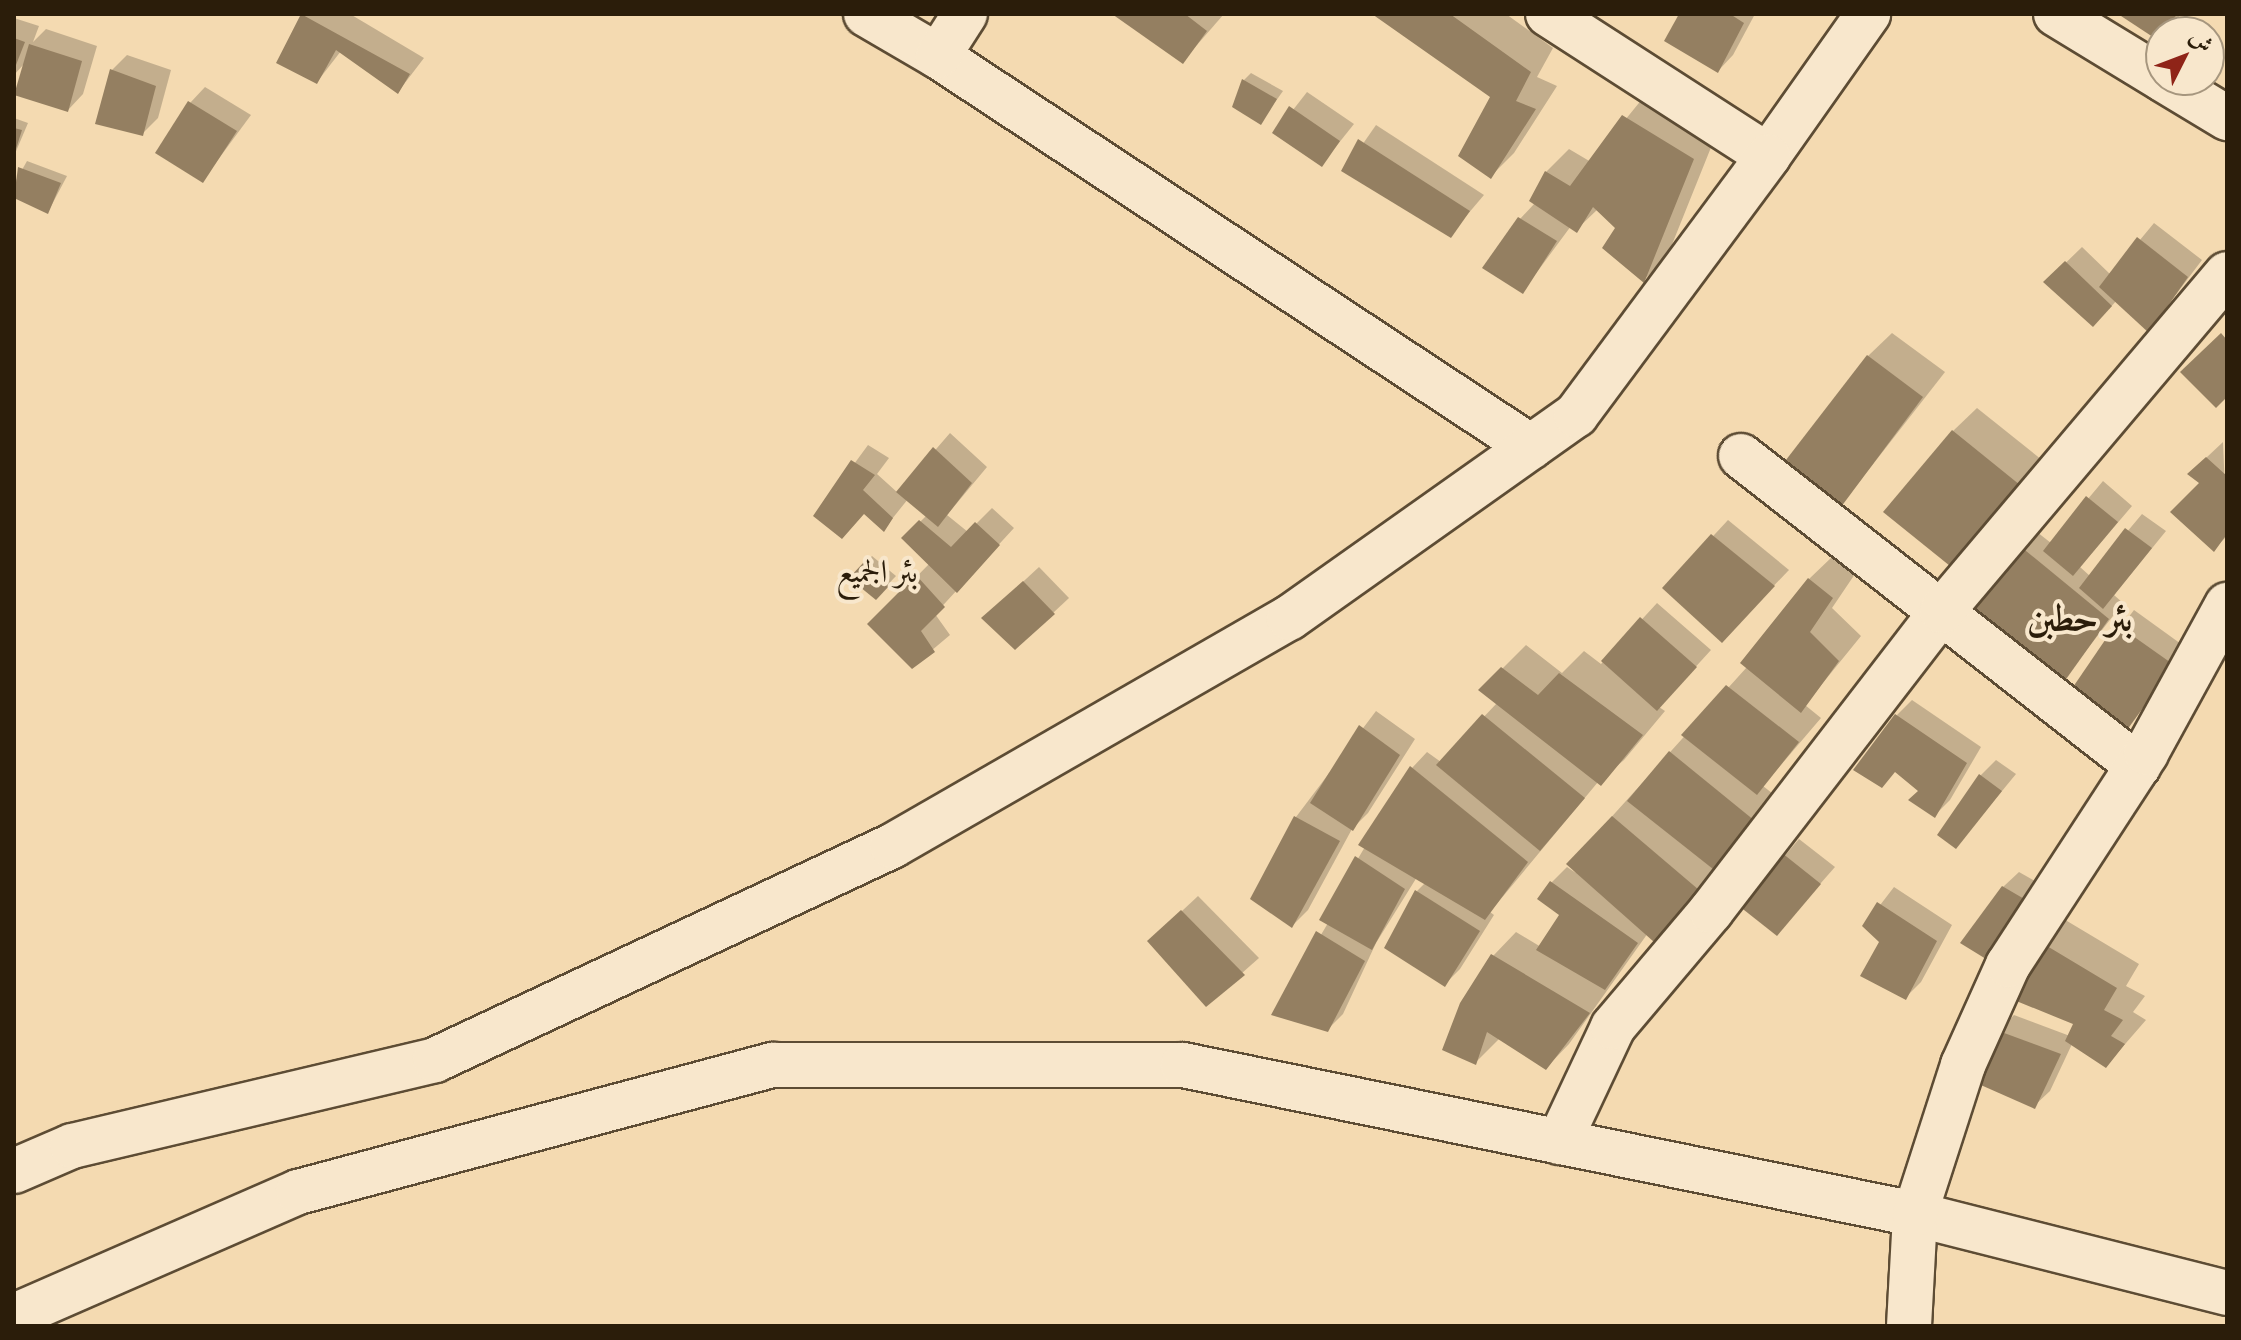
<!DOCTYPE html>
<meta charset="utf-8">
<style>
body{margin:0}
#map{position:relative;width:2241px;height:1340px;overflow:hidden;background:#f4dab1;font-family:"IM FELL Double Pica",Amiri,serif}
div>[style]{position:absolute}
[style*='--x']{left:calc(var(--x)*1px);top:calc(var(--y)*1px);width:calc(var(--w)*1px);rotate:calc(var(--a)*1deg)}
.shadow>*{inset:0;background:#0003}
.building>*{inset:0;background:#947f61}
.roads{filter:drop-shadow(2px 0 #5d4c34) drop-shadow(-2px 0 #5d4c34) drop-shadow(0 2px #5d4c34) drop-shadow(0 -2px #5d4c34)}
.minor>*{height:44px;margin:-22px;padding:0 22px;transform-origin:22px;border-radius:22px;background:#f8e7cc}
span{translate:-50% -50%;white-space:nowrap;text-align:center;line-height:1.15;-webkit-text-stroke:8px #f8e7cc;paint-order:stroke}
.quarter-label{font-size:32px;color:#2b1d0a}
.district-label{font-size:36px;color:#2b1d0a;font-weight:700}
.frame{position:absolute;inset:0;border:16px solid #2b1d0a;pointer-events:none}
.north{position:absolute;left:2145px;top:16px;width:80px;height:80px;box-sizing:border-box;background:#f8e7cc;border:2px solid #a6967e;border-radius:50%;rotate:48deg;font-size:22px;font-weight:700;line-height:32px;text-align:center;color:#2b1d0a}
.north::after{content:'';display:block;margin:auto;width:28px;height:36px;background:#8f2418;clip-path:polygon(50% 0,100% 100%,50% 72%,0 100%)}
</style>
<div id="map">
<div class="shadow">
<i style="clip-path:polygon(303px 14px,350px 14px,424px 58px,398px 92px,341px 51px,317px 82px,279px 62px)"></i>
<i style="clip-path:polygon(1115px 14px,1224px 14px,1183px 61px)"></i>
<i style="clip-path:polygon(1376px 14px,1506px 14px,1553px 48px,1537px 77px,1557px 86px,1514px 153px,1491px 176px,1493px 96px)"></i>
<i style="clip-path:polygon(1681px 14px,1755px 14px,1733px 55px,1718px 71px)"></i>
<i style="clip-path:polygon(2122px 14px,2181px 14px,2166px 32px)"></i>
<i style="clip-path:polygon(14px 18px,39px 26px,33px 42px,46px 29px,97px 46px,83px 94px,68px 110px,24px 64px,14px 75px)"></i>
<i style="clip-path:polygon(127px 55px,171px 70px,158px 118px,142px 134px,112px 70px)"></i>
<i style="clip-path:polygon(1251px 73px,1283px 91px,1261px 122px,1244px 80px)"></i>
<i style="clip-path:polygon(205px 87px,251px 115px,203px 180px,190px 103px)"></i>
<i style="clip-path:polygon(1307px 92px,1354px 124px,1322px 164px,1275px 133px)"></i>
<i style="clip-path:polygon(1647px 93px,1716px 135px,1667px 257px,1644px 280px,1617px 228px,1598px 209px,1576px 230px,1571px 226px,1523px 291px,1520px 219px,1535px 203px,1546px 172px,1569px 149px,1591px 162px)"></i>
<i style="clip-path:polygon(14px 118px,28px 123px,14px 156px)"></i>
<i style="clip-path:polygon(1376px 125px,1484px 195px,1450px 235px,1344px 171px)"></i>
<i style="clip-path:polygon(27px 161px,67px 176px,48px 212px,14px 196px,14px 184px)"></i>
<i style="clip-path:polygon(2154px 223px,2202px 260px,2149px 330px,2117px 300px,2109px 309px,2046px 282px,2082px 247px,2111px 275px)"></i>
<i style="clip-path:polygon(1892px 333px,1945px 372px,1838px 509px,1868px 356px)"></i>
<i style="clip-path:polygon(1977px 408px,2042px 460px,1978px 544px,1953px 431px)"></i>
<i style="clip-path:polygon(950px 433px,987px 467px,947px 515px,968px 532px,992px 508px,1014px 528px,935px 614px,950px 635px,912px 667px,870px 624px,930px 563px,904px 538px,927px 515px,908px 499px,884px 529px,865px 512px,816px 516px,868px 445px,889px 458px,877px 474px,898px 493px)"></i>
<i style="clip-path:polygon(2223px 442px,2227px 536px,2214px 549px,2202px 482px,2206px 458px)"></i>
<i style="clip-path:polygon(2103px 481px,2132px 506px,2080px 567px,2090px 576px,2142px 514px,2166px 531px,2114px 595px,2123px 603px,2064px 679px,1977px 607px,2037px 532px,2051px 543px)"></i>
<i style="clip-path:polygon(1728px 520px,1789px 570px,1737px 624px,1665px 588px)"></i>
<i style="clip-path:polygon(872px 556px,896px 576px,876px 597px,852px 577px)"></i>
<i style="clip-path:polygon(1833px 556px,1855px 574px,1832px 608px,1861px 636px,1805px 705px,1821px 718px,1763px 786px,1777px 797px,1717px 862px,1721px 866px,1677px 916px,1654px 939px,1648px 933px,1569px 1044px,1546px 1068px,1500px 1038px,1475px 1063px,1493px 956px,1516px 932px,1541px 947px,1561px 915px,1551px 883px,1567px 867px,1576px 873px,1569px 864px,1747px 667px,1809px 579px)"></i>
<i style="clip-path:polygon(1039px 567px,1069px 598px,1053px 613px,1000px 603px)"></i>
<i style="clip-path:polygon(1657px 603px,1711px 650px,1659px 707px,1665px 711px,1624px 760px,1598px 782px,1490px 912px,1494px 915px,1460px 969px,1445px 984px,1417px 891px,1426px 882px,1417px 877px,1376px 943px,1343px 1014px,1327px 1030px,1274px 1014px,1328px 923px,1322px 919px,1412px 768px,1427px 752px,1441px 762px,1497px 703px,1481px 690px,1526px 645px,1562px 673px,1584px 651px,1601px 664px)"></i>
<i style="clip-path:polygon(2134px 610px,2188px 649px,2127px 727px,2074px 689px)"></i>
<i style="clip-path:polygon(1912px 700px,1981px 747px,1950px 800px,1935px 815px,1921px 791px,1897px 715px)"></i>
<i style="clip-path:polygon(1376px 711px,1415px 739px,1368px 813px,1352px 829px,1308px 910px,1292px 926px,1253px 898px,1296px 817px)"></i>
<i style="clip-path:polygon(1996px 760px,2016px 774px,1956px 847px,1980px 776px)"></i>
<i style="clip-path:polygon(1799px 839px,1835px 867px,1777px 933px,1742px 906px)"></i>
<i style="clip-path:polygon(2019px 872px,2040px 884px,2002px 941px,2003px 887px)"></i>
<i style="clip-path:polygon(1894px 887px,1952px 925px,1921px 982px,1905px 998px,1882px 942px,1864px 926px)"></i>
<i style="clip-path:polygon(1198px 896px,1259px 958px,1207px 1004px,1166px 926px)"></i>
<i style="clip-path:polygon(2062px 918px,2139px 964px,2126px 986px,2145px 996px,2133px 1012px,2146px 1020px,2106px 1066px,2072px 1044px,2050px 1091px,2034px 1106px,1998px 1031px,2014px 1015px,2070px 1036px,2076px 1023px,2012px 997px)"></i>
</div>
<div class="building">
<i style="clip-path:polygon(301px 14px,410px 74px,398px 94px,336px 50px,317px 84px,276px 63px)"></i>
<i style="clip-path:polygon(1112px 14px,1185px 14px,1207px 31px,1183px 64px)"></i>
<i style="clip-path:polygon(1372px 14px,1450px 14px,1531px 72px,1516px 101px,1536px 109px,1491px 179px,1458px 156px,1490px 97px)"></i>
<i style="clip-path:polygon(1679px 14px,1730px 14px,1744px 23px,1718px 73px,1664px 41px)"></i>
<i style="clip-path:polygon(2118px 14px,2177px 14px,2159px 41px)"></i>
<i style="clip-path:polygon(14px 38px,25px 42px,14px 70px)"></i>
<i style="clip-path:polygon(29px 44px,82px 61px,68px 112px,14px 95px)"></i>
<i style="clip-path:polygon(110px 69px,156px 86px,143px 136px,95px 124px)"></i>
<i style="clip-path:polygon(1242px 79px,1277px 99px,1261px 125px,1232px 107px)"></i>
<i style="clip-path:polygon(188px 101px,237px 131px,203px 183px,155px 153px)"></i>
<i style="clip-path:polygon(1289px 106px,1340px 141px,1322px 167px,1272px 133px)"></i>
<i style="clip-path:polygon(1622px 115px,1694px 159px,1644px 283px,1602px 248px,1615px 228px,1593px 207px,1577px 233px,1529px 201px,1545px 171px,1570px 186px)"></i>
<i style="clip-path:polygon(14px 128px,22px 130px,15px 152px,14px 152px)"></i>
<i style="clip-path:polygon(1358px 139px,1470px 211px,1451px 238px,1341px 171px)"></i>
<i style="clip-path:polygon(18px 167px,61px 183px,48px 214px,14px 198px)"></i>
<i style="clip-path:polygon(1518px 217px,1557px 241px,1523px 294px,1482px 268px)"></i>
<i style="clip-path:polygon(2137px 237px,2188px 277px,2149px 333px,2099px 287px)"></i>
<i style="clip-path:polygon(2065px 261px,2112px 306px,2093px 327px,2043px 282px)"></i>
<i style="clip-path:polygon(2221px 333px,2227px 340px,2227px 397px,2216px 408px,2180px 372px)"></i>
<i style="clip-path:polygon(1867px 355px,1923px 397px,1838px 511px,1779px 469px)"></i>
<i style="clip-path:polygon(1952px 430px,2020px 485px,1955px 570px,1883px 512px)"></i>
<i style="clip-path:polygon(933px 447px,972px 483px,938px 527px,896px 492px)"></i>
<i style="clip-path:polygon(2206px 457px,2227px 476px,2227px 534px,2214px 552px,2170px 512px,2199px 483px,2187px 474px)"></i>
<i style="clip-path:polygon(851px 460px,875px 475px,863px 490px,893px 518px,884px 532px,864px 514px,842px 539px,813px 516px)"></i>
<i style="clip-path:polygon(2086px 496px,2118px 522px,2073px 576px,2043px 551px)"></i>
<i style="clip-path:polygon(919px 520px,951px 547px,975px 522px,1000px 545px,957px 593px,901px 538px)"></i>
<i style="clip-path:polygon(2125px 528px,2152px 548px,2103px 609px,2079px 588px)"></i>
<i style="clip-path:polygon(1711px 534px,1775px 586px,1722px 643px,1662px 588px)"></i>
<i style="clip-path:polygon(2020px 546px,2109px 619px,2064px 682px,1974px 607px)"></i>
<i style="clip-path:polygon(864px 562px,890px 585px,876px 600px,849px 578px)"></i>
<i style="clip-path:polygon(916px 575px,945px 607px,921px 631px,935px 652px,912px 669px,867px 624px)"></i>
<i style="clip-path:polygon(1808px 578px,1833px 598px,1810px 632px,1839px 661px,1801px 713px,1740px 663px)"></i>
<i style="clip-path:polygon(1023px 581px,1055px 614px,1015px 650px,981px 618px)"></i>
<i style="clip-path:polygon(1640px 617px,1697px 667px,1657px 711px,1601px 661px)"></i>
<i style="clip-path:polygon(2116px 624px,2174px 665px,2127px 730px,2071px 690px)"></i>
<i style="clip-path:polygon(1501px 667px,1538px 695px,1559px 673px,1643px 735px,1601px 786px,1478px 690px)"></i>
<i style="clip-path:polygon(1726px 685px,1799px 742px,1757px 795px,1681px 735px)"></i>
<i style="clip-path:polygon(1482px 714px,1585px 798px,1540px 851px,1436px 765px)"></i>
<i style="clip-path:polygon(1895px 714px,1967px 763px,1935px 818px,1908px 800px,1918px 791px,1895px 772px,1882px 788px,1853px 770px)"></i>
<i style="clip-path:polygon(1359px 725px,1400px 755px,1353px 831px,1310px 803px)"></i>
<i style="clip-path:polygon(1669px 751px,1755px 821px,1713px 869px,1627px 801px)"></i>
<i style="clip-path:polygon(1410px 766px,1528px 862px,1485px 920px,1358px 845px)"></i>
<i style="clip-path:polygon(1979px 774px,2002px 791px,1956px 849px,1937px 835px)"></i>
<i style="clip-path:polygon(1294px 816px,1340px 841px,1292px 928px,1250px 899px)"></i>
<i style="clip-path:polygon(1612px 816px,1699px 890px,1654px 942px,1566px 864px)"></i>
<i style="clip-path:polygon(1782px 853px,1821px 884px,1777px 936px,1739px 906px)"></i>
<i style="clip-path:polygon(1355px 856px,1405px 889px,1372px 950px,1319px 920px)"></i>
<i style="clip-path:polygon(1550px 881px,1638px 943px,1605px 990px,1536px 950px,1559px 915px,1537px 899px)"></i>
<i style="clip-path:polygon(2002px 886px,2026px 900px,1986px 959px,1960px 943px)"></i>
<i style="clip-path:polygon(1415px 890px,1480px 931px,1445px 987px,1384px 948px)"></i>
<i style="clip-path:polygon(1877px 902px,1937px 941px,1906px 1000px,1860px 976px,1879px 942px,1862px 926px)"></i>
<i style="clip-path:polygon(1181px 910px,1245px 975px,1206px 1007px,1147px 941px)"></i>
<i style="clip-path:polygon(1316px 931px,1365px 961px,1328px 1032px,1271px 1015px)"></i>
<i style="clip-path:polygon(2037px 940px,2117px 988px,2104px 1010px,2123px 1020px,2111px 1036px,2125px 1044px,2106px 1068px,2065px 1041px,2073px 1024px,2009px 998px)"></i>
<i style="clip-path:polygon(1491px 954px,1590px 1013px,1546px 1070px,1487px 1032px,1476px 1065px,1442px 1050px,1460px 1003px)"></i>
<i style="clip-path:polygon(1996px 1030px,2061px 1054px,2035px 1109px,1974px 1082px)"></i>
</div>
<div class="roads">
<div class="minor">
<i style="--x:866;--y:14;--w:83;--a:30.3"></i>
<i style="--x:938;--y:56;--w:710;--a:33.4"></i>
<i style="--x:1548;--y:14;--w:262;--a:32.8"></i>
<i style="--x:1768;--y:156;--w:174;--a:-54.8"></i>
<i style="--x:2056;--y:14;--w:123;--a:31.4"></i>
<i style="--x:938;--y:56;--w:50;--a:-57.3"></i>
<i style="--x:2164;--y:80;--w:74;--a:31.1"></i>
<i style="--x:1741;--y:456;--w:504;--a:37.98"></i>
<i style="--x:1559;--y:1142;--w:127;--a:-64.8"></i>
<i style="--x:1613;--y:1027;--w:152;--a:-49.8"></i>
<i style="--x:1711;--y:911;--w:379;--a:-52.4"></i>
<i style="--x:1942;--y:611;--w:441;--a:-49.8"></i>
<i style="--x:14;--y:1171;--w:63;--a:-23.3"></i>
<i style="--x:72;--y:1146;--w:373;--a:-13.3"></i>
<i style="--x:435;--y:1060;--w:505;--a:-25.09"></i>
<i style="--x:892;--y:846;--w:458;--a:-29.9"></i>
<i style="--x:1289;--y:618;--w:352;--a:-35.3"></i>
<i style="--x:1576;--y:415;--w:322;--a:-53.4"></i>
<i style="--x:14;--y:1316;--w:310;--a:-23.6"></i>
<i style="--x:298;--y:1192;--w:492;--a:-15"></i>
<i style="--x:773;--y:1065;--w:410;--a:0"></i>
<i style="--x:1183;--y:1065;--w:747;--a:11.51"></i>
<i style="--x:1915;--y:1214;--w:322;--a:14.2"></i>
<i style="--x:1909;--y:1326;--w:112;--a:-86.9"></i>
<i style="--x:1915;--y:1214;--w:157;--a:-72.1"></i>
<i style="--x:1963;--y:1065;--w:110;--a:-65.8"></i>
<i style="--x:2008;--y:965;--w:253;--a:-56.9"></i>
<i style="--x:2146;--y:753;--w:169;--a:-61.3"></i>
</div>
</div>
<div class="quarter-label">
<span style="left:877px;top:572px">بئر الجميع</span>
</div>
<div class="district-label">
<span style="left:2080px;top:619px">بئر حطبن</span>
</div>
<div class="frame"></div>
<div class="north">ش</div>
</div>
